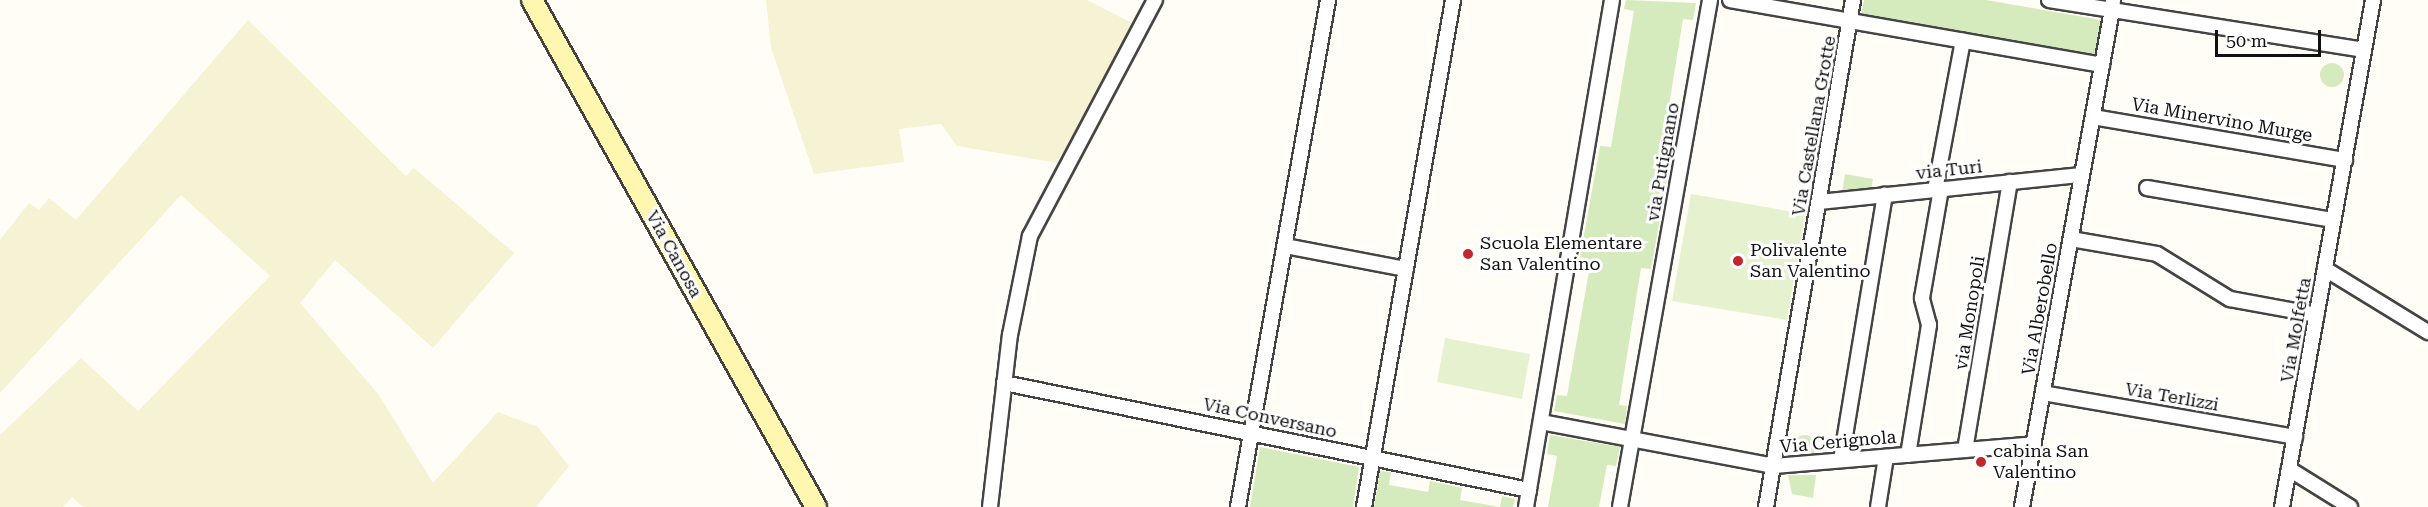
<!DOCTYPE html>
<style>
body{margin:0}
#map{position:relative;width:2428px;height:507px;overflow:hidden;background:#fffdf5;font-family:"Roboto Serif",serif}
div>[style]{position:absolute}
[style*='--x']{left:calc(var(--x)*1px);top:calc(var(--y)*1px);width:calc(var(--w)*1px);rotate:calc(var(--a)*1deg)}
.farmland>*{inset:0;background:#f6f3d4}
.green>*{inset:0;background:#d5ebbd}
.round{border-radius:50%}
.pitch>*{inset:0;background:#e6f2cf}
.roads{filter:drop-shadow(2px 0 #444) drop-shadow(-2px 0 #444) drop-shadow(0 2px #444) drop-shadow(0 -2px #444)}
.minor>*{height:14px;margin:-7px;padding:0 7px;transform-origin:7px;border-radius:7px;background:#fff}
.secondary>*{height:20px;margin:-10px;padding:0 10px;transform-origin:10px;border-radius:10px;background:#fff6b0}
.dots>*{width:16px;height:16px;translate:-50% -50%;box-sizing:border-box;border:3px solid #fff;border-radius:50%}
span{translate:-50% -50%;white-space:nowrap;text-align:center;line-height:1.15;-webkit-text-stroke:6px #fff;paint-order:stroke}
.street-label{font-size:18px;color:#111}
.poi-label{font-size:18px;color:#111}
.left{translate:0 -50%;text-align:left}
.scale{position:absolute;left:2215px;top:30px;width:106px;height:27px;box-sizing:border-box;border:3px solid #111;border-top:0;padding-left:8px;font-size:18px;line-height:21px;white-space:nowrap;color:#111;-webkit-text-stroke:4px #fff;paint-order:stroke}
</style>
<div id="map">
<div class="farmland">
<i style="clip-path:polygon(766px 0,1087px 0,1134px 24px,1057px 163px,957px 146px,941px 124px,899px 129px,904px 162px,814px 174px,771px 48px)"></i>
<i style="clip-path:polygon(248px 20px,406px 176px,414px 168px,514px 253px,433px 348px,335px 260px,300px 303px,379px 395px,433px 483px,498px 412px,538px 427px,569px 466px,536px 507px,83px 507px,72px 497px,63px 507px,0 507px,0 435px,81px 358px,138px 411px,270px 276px,181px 195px,0 393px,0 240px,29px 203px,39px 210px,49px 198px,76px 220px)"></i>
</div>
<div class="green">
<i style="clip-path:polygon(1626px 0,1696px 3px,1693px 20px,1683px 19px,1661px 155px,1671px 157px,1651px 269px,1641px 268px,1619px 405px,1627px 406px,1625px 424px,1554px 411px,1557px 395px,1567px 396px,1591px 260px,1580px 257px,1600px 146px,1611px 147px,1634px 11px,1624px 9px)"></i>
<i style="clip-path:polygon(1864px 0,1986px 0,2101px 20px,2095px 56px,1861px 15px)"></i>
<i class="round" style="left:2320px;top:63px;width:24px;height:24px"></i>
<i style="clip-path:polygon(1845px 174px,1873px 179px,1871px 189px,1842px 193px)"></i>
<i style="clip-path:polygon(1550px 435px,1620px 447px,1616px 466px,1607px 465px,1599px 507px,1548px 507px,1557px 456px,1547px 454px)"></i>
<i class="round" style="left:1794px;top:435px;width:22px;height:22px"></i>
<i style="clip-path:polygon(1260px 447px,1359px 467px,1353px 507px,1250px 507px)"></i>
<i style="clip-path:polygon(1380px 471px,1391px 472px,1389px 485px,1428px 492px,1430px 481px,1462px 488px,1460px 500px,1500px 507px,1502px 496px,1515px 499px,1513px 507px,1374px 507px)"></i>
<i style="clip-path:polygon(1788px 475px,1816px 475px,1813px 498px,1792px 494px)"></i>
</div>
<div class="pitch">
<i style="clip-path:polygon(1691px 194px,1805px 214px,1787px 320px,1672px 301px)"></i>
<i style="clip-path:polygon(1445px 338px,1530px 354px,1522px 399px,1437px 382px)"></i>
</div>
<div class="roads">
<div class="minor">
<i style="--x:1730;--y:0;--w:378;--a:9.9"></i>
<i style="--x:2049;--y:0;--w:64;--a:9"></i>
<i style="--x:2112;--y:10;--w:10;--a:-84"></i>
<i style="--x:2093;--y:117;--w:256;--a:9.7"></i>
<i style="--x:2147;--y:188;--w:189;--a:9.8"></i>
<i style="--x:1935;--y:190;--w:152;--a:-79.4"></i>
<i style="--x:1819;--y:202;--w:264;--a:-5.9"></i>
<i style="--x:2071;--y:239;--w:87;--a:9.9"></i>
<i style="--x:2157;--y:254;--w:86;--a:31.7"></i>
<i style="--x:2230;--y:299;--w:88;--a:10.4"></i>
<i style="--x:1285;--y:246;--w:123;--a:10.8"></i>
<i style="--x:2325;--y:269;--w:121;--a:31.5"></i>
<i style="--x:1004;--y:383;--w:536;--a:11.52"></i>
<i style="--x:2043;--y:393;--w:256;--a:9.9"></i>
<i style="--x:1541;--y:422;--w:237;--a:10.7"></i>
<i style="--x:1774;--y:466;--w:261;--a:-4.8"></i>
<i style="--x:1965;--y:450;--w:272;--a:-80.5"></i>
<i style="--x:1908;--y:455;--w:132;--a:-80.8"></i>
<i style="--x:1929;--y:325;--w:28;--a:-105"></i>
<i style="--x:1922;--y:298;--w:111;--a:-80.1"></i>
<i style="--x:1841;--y:460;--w:269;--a:-80.6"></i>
<i style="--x:2289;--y:469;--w:72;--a:31.9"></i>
<i style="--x:990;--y:507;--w:173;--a:-83.4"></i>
<i style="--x:1010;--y:335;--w:101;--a:-78.6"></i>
<i style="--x:1030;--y:236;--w:267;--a:-62.1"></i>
<i style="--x:1238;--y:507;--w:515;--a:-79.93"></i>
<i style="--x:1364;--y:507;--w:515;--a:-80.04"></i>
<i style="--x:1526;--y:507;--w:514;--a:-80.37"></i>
<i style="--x:1620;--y:507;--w:515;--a:-79.93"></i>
<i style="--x:1766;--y:507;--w:514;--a:-80.26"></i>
<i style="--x:1878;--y:507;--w:51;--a:-80.9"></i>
<i style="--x:2022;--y:507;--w:505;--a:-79.74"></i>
<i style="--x:2112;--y:10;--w:255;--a:9"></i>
<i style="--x:2282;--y:507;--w:515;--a:-79.82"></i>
</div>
<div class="secondary">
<i style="--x:532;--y:0;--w:581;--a:60.74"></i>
</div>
</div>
<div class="dots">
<i style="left:1468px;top:254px;background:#c4262e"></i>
<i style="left:1738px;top:261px;background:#c4262e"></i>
<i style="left:1981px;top:462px;background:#c4262e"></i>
</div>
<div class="street-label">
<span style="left:2222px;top:120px;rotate:10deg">Via Minervino Murge</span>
<span style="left:1814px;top:126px;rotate:-80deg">Via Castellana Grotte</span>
<span style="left:1663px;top:162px;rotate:-80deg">via Putignano</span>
<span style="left:1949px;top:170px;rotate:-6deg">via Turi</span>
<span style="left:674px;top:254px;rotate:61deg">Via Canosa</span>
<span style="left:2040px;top:309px;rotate:-80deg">Via Alberobello</span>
<span style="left:1970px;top:313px;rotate:-81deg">via Monopoli</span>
<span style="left:2296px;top:330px;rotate:-80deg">Via Molfetta</span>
<span style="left:2172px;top:397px;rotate:10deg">Via Terlizzi</span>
<span style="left:1270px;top:418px;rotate:12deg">Via Conversano</span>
<span style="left:1838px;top:442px;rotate:-5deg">Via Cerignola</span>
</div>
<div class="poi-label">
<span class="left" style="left:1480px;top:254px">Scuola Elementare<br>San Valentino</span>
<span class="left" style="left:1750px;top:261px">Polivalente<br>San Valentino</span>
<span class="left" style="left:1993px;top:462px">cabina San<br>Valentino</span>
</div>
<div class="scale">50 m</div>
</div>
